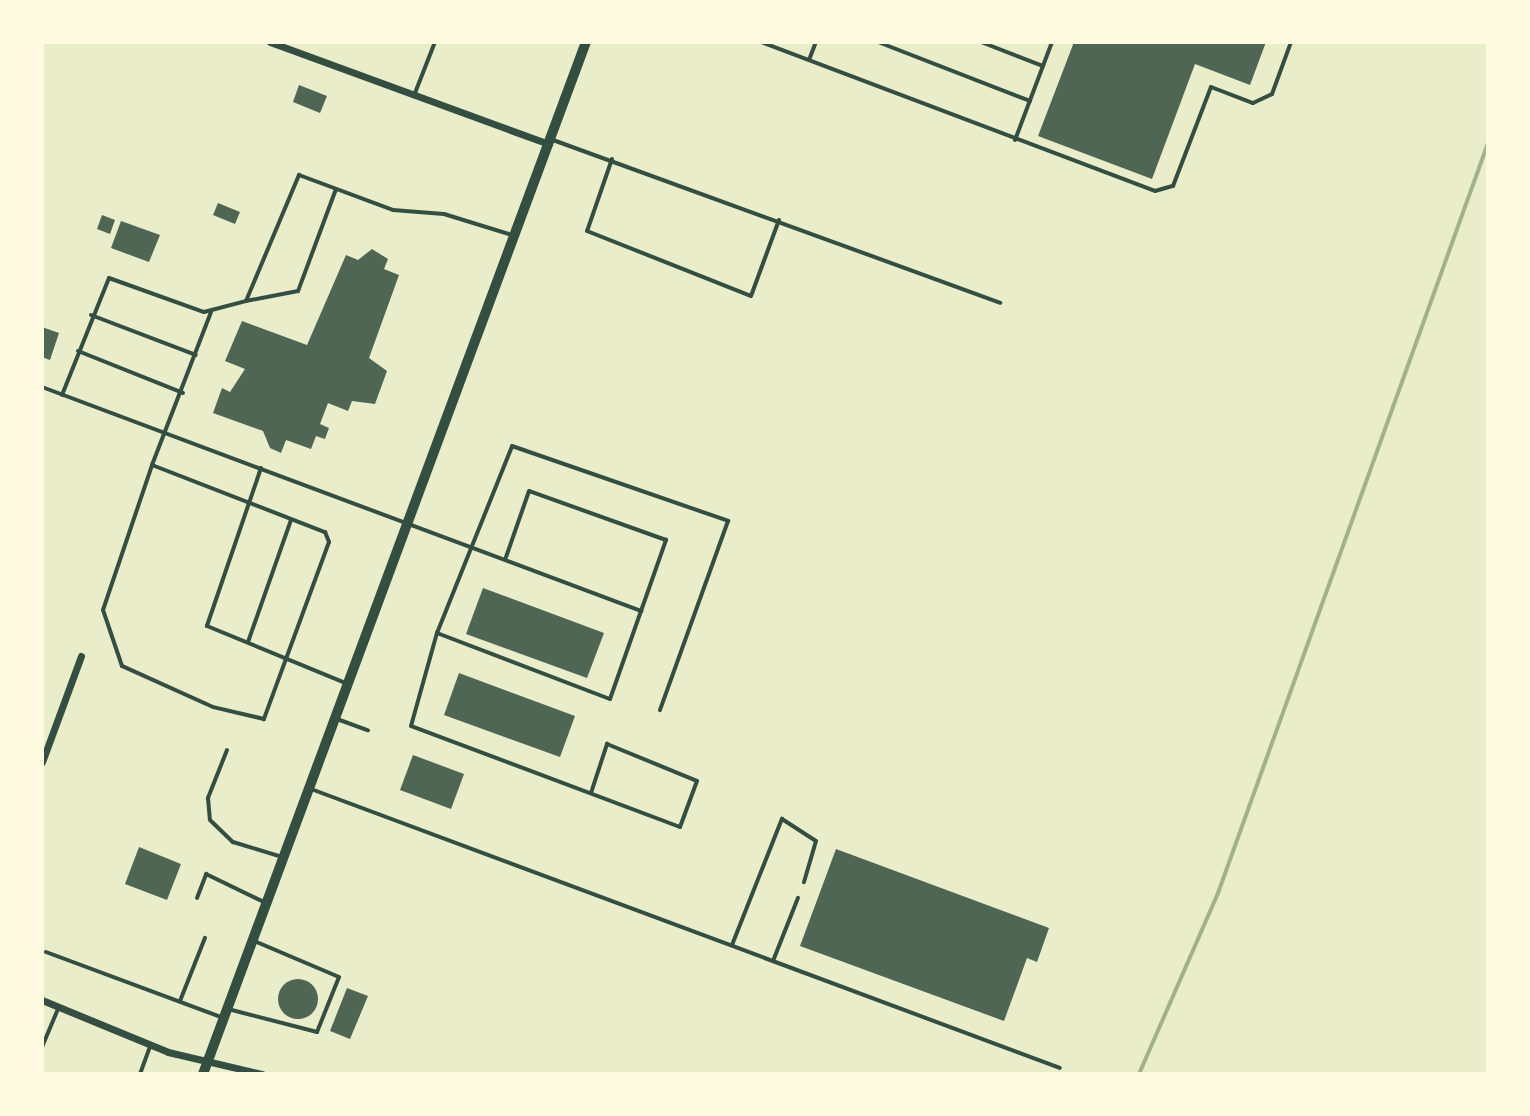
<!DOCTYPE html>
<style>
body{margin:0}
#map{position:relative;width:1530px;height:1116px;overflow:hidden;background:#e9edc9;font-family:"PT Sans",sans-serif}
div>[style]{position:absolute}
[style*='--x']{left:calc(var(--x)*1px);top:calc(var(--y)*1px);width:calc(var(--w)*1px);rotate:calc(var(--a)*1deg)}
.stream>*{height:4px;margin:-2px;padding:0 2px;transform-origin:2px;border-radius:2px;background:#a3b18a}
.building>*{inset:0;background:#4f6655}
.round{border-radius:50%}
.service>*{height:4px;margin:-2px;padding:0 2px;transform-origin:2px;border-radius:2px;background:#344e41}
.minor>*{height:7px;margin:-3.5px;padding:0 3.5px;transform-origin:3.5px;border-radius:3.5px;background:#344e41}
.secondary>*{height:10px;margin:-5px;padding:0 5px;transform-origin:5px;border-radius:5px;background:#344e41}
span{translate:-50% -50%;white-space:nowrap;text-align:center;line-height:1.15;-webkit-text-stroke:7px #fefae0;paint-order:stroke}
.frame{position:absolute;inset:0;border:44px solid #fefae0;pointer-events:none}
</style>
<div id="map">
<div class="stream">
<i style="--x:1139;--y:1074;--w:197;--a:-66.4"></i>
<i style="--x:1218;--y:893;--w:797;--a:-70.2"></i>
</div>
<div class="building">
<i style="clip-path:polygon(1074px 42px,1266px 42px,1250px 85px,1195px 64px,1152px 179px,1038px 136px)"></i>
<i style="clip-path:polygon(299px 85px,327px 96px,320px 113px,293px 102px)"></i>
<i style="clip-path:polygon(218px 203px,240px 212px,235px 224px,213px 215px)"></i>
<i style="clip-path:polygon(102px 215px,115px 220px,110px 234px,97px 229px)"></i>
<i style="clip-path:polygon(121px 221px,160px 235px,149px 262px,111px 248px)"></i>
<i style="clip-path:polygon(372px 249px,388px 259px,384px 269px,399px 275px,369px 358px,387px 371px,375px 404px,352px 401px,348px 411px,328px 403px,320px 424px,329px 428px,325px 439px,316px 436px,311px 449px,286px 440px,281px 453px,270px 448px,263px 431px,213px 413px,222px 388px,230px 392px,245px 369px,225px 361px,242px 321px,307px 345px,346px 255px,358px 260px)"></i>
<i style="clip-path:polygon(42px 327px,59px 333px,50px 360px,42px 357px)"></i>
<i style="clip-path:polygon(483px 588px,604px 633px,587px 678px,466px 634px)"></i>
<i style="clip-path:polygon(459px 673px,575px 716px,560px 757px,444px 715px)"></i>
<i style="clip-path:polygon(413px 755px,464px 774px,451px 809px,400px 790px)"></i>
<i style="clip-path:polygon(139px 847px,181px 864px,167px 900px,125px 884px)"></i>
<i style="clip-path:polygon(836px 849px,1049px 928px,1037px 962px,1027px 958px,1004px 1021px,800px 946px)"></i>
<i class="round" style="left:278px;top:979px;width:40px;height:40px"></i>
<i style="clip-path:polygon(347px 988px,368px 996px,350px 1039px,330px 1031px)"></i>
</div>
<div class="service">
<i style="--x:761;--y:42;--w:421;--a:20.7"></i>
<i style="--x:1155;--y:191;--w:19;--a:-16"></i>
<i style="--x:1173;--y:186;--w:106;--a:-69"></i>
<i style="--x:1211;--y:87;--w:45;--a:20.9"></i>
<i style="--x:1253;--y:103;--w:21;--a:-25"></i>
<i style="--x:1272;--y:94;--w:55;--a:-69.9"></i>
<i style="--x:878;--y:42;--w:163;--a:21.2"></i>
<i style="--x:981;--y:42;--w:66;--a:21.2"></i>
<i style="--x:809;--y:60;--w:19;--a:-69"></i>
<i style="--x:415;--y:93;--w:55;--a:-68.6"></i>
<i style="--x:553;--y:140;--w:476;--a:20"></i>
<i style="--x:1015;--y:140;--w:105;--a:-69.3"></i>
<i style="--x:612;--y:159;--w:76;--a:109.1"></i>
<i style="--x:587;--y:231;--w:176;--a:21.6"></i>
<i style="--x:751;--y:296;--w:81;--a:-69.8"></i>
<i style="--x:336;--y:189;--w:109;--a:110.4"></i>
<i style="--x:298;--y:291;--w:53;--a:169.1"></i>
<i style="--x:246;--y:301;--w:137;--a:-67.2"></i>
<i style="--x:299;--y:175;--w:100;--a:20.4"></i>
<i style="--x:393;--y:210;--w:51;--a:4.5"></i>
<i style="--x:444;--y:214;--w:71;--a:17.2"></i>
<i style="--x:91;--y:315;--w:112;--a:20.9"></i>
<i style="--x:78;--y:351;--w:113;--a:21.8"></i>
<i style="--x:42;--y:387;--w:640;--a:20.5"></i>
<i style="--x:62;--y:395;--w:126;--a:-68.1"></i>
<i style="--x:109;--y:278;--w:101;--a:19.7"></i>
<i style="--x:204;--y:312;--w:43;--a:-14.7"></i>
<i style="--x:152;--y:465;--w:186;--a:21.2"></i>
<i style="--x:325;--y:532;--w:11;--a:68"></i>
<i style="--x:329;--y:542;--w:189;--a:110.2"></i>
<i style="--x:264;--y:719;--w:52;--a:-166.8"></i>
<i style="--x:213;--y:707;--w:100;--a:-155.7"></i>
<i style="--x:122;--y:666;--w:59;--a:-108.7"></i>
<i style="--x:103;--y:610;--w:153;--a:-71.3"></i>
<i style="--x:152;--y:465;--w:164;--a:-68.9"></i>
<i style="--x:261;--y:468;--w:167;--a:108.9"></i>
<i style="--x:207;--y:626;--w:152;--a:22.4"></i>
<i style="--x:437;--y:633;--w:185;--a:20.9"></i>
<i style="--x:610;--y:699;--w:169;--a:-70.6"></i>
<i style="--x:666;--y:540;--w:145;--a:-160.3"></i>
<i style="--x:529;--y:491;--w:70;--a:109.2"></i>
<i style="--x:248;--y:642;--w:129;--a:-70.6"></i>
<i style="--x:337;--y:719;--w:33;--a:20"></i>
<i style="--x:227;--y:750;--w:52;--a:111.6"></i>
<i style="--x:208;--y:798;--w:22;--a:85"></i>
<i style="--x:210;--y:820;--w:32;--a:44"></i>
<i style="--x:233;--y:842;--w:51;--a:17"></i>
<i style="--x:311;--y:789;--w:799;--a:20.43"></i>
<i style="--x:591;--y:793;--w:52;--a:-71.9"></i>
<i style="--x:607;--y:744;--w:97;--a:22.3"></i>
<i style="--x:697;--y:781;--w:49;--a:110.3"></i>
<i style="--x:680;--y:827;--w:287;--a:-159.4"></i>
<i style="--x:411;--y:726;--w:97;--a:-74.4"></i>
<i style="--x:437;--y:633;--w:201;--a:-68.1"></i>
<i style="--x:512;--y:446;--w:229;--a:19.1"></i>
<i style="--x:728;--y:521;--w:201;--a:109.8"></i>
<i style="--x:197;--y:898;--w:26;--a:-69"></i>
<i style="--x:206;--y:874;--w:64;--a:25.8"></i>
<i style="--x:732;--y:945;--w:136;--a:-68.4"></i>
<i style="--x:782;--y:819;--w:40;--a:32.9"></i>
<i style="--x:816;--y:841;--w:43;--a:106.3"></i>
<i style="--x:46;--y:952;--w:187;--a:20.4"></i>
<i style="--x:773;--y:961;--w:68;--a:-68.4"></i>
<i style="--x:180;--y:1001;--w:68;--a:-68.4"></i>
<i style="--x:228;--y:1009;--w:92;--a:14.5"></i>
<i style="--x:317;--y:1032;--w:59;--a:-68.2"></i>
<i style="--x:339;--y:977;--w:92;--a:-157"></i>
<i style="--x:42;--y:1047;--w:41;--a:-67.2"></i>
<i style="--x:140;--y:1074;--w:30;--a:-70"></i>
</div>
<div class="minor">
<i style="--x:270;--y:42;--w:297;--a:20.1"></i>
<i style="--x:42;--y:762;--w:113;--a:-69.8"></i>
<i style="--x:42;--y:1000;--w:136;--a:22.4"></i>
<i style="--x:168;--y:1052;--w:97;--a:13.2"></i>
</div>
<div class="secondary">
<i style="--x:203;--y:1074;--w:1101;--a:-69.64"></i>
</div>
<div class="frame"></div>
</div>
